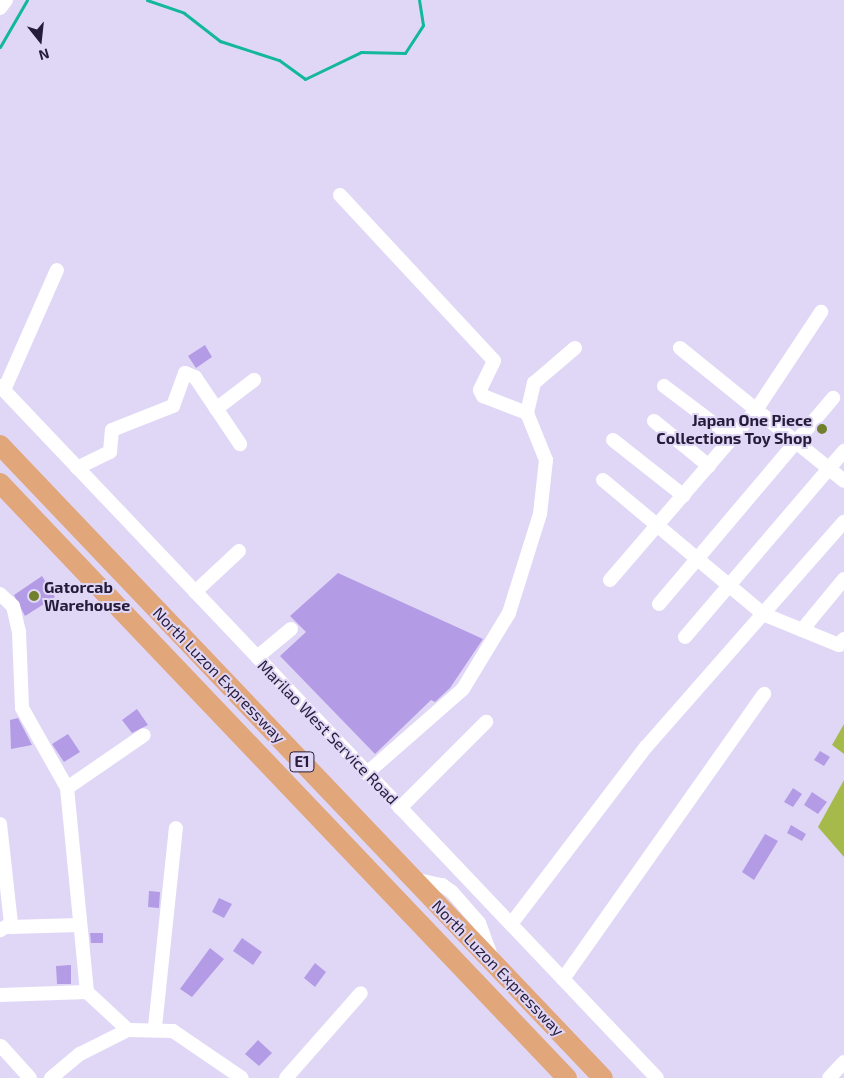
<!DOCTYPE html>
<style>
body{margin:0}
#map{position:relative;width:844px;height:1078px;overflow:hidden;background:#e0d7f7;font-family:"Exo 2",sans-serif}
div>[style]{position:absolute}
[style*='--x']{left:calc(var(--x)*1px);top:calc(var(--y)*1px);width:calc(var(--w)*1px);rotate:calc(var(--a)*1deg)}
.green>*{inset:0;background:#a6ba4b}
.stream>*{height:3px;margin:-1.5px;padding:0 1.5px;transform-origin:1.5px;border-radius:1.5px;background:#13b79e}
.building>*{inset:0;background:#b39be6}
.minor>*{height:14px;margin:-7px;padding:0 7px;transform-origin:7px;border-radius:7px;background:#fff}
.highway>*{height:20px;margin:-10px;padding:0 10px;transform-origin:10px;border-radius:10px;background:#e1a67a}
.dots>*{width:14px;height:14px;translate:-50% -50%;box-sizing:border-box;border:2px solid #e0d7f7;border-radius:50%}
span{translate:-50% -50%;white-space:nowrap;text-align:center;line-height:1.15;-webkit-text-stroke:4px #e0d7f7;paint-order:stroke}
.shield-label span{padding:1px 4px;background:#e0d7f7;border:1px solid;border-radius:4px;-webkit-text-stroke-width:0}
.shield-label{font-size:15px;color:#261c39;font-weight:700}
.poi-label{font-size:16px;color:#261c39;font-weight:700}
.right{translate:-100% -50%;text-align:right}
.left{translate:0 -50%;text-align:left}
.street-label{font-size:16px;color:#261c39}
.north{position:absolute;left:15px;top:15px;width:50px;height:50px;-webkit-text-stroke:4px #e0d7f7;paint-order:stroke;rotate:164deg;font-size:14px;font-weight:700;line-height:20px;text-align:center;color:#261c39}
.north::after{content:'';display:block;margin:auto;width:18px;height:22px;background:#261c39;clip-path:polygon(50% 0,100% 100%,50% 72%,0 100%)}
</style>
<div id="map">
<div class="green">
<i style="clip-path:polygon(844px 724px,844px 754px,832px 745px)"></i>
<i style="clip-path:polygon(844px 780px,844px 857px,818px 827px)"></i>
</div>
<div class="stream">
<i style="--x:147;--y:0;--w:39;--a:19"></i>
<i style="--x:184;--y:13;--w:46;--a:37.9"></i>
<i style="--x:220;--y:41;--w:62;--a:17.9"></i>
<i style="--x:279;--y:60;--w:32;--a:36"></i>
<i style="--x:305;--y:79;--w:62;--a:-25.7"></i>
<i style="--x:361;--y:52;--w:44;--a:1.3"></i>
<i style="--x:405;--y:53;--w:33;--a:-57"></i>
<i style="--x:423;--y:25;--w:25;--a:-99"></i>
<i style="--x:0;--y:47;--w:54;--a:-60.1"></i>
</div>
<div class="building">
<i style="clip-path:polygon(205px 345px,212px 357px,196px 368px,188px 356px)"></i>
<i style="clip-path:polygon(338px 573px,483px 639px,450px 688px,435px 702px,431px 700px,375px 754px,280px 656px,306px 632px,290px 616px)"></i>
<i style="clip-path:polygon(42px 576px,55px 597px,25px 616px,14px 595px)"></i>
<i style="clip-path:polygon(137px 709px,148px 725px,132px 733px,122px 720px)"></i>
<i style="clip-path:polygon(18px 718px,32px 745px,11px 749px,10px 720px)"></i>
<i style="clip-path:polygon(68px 734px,80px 752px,64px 762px,52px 744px)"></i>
<i style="clip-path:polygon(820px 751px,830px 757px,824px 766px,814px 760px)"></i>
<i style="clip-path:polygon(793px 788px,802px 794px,793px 807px,784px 802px)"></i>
<i style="clip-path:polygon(812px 792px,827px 802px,818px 814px,804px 805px)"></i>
<i style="clip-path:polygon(791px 825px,806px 834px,802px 841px,787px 833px)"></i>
<i style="clip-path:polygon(765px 834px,778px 841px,754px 880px,742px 872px)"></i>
<i style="clip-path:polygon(149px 891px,160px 892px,159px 908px,148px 907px)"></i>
<i style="clip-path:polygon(219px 898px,232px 904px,224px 918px,212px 912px)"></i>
<i style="clip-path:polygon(90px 933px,103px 933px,103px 943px,91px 943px)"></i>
<i style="clip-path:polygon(242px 938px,262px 952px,253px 965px,233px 951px)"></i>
<i style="clip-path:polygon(210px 948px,224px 959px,192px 997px,180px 989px)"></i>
<i style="clip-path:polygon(315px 963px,326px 972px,315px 987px,304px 978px)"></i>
<i style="clip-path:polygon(71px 965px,71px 984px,57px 984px,56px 966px)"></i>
<i style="clip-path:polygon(258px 1040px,272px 1053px,259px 1066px,245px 1054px)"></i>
</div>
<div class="minor">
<i style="--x:0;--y:8;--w:10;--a:-53"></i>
<i style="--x:340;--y:195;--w:226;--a:47.1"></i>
<i style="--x:494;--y:361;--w:32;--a:116"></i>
<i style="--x:480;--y:390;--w:7;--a:63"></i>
<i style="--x:483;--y:396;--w:47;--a:21.1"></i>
<i style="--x:527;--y:413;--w:51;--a:68"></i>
<i style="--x:546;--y:460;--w:54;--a:96.3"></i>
<i style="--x:540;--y:514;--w:104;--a:107.4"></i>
<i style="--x:509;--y:613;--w:89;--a:121.2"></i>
<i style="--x:463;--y:689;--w:128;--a:138.8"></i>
<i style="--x:680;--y:348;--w:211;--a:39"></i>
<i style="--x:0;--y:386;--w:954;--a:46.49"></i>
<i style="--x:664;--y:386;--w:86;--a:37"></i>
<i style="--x:4;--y:390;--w:131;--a:-66.2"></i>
<i style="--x:216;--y:409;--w:48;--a:-37.3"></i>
<i style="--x:527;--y:413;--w:31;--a:-77"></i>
<i style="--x:534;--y:383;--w:54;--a:-40.5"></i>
<i style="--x:654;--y:421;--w:71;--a:39.3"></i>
<i style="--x:613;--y:440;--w:90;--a:38.3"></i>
<i style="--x:77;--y:468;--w:37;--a:-26"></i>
<i style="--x:110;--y:452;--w:22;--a:-85"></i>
<i style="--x:112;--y:430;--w:66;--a:-21.5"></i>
<i style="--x:173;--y:406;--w:35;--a:-70"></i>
<i style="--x:185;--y:373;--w:11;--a:22"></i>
<i style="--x:195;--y:377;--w:81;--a:56.1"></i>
<i style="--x:603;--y:480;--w:209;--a:39.9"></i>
<i style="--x:763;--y:614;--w:82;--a:22.2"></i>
<i style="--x:839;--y:645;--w:8;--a:-50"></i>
<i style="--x:610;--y:580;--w:224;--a:-49.3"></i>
<i style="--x:756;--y:410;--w:118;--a:-56.4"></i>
<i style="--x:195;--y:592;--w:60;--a:-43"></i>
<i style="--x:0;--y:594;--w:18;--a:43"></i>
<i style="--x:13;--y:606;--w:27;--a:77"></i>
<i style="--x:19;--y:632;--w:76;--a:87.7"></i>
<i style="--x:22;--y:708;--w:92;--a:60.6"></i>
<i style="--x:67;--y:788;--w:205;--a:84.4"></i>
<i style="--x:87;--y:992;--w:56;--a:42.8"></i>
<i style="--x:128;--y:1030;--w:45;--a:1.3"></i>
<i style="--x:173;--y:1031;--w:83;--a:34.3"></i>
<i style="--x:659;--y:604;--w:270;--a:-49.8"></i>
<i style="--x:802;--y:630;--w:66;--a:-50.5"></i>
<i style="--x:685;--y:637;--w:245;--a:-49.5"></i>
<i style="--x:257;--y:657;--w:44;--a:-39.5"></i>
<i style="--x:67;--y:788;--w:93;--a:-34.5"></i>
<i style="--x:400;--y:808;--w:122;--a:-45"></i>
<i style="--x:0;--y:824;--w:101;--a:83.7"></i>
<i style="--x:11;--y:924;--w:13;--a:151"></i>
<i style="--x:413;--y:879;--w:30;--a:12"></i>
<i style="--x:442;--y:885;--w:12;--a:35"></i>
<i style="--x:452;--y:892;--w:41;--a:48.9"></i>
<i style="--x:479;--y:923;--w:38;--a:70"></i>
<i style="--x:511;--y:924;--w:223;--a:-52.7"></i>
<i style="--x:646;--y:747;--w:300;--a:-48.7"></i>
<i style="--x:10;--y:927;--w:69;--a:-1.7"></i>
<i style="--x:563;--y:979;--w:349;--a:-54.8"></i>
<i style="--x:0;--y:995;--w:87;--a:-2"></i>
<i style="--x:155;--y:1027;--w:200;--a:-84"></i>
<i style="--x:1;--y:1046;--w:43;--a:47.8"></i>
<i style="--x:51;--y:1078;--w:38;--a:-40"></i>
<i style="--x:80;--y:1054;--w:54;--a:-26.6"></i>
<i style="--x:286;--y:1078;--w:113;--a:-48.6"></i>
<i style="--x:829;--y:1078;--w:22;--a:-47"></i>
</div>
<div class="highway">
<i style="--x:0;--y:445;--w:874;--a:46.39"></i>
<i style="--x:0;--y:483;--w:822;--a:46.38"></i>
</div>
<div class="dots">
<i style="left:822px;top:429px;background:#72802e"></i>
<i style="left:34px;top:596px;background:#72802e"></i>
</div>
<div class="shield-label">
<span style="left:302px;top:762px">E1</span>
</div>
<div class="poi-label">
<span class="right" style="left:812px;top:429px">Japan One Piece<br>Collections Toy Shop</span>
<span class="left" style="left:44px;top:596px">Gatorcab<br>Warehouse</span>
</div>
<div class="street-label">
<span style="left:219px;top:675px;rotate:46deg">North Luzon Expressway</span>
<span style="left:328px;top:732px;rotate:46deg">Marilao West Service Road</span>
<span style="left:498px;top:968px;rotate:46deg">North Luzon Expressway</span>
</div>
<div class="north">N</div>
</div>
